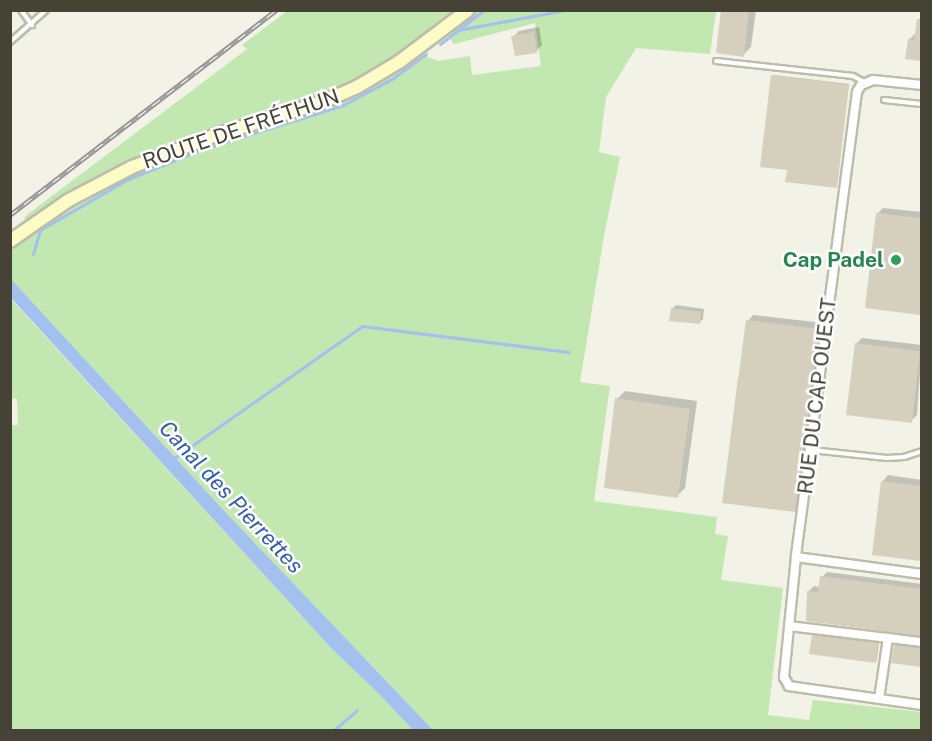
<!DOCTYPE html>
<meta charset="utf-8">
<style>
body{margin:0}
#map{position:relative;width:932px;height:741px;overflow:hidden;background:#f3f2e7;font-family:"Public Sans",sans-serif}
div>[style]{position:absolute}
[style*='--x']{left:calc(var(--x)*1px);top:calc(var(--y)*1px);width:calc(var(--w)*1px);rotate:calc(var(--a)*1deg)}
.green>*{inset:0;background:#c2e7b0}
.water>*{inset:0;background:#a4c0ef}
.shadow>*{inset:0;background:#0003}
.stream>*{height:3px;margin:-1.5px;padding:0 1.5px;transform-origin:1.5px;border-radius:1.5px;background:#a4c0ef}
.building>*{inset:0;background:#d4d0bd}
.roads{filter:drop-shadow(2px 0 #bebcaa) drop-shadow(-2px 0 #bebcaa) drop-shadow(0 2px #bebcaa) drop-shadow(0 -2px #bebcaa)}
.lane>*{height:4px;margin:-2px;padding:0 2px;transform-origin:2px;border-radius:2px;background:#fff}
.street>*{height:8px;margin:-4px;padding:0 4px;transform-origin:4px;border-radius:4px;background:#fff}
.secondary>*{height:12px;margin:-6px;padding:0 6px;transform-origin:6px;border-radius:6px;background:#fdfcc7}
.rail>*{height:5px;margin-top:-2.5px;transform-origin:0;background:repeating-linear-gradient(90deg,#fff 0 9px,#969696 0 18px);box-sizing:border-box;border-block:2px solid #969696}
.dots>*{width:16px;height:16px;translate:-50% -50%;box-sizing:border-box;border:3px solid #fff;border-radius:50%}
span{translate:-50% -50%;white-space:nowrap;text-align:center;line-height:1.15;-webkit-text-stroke:5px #fff;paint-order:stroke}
.street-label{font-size:21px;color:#464336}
.leisure-label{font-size:21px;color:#27864d;font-weight:700}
.right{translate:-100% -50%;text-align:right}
.water-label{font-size:22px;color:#315eb0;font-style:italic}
.frame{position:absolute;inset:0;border:12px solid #464336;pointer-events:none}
</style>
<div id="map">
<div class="green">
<i style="clip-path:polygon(evenodd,287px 11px,716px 11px,710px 54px,636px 48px,606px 97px,599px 152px,620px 157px,604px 236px,580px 382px,610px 386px,594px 501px,717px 517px,715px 534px,728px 536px,721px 580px,783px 588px,768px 715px,809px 720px,813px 700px,921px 712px,921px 730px,433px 730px,229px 516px,11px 279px,11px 250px,32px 230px,24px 217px,247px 49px,242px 45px,287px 11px,535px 23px,541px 66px,472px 75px,470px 56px,439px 61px,419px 54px,447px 34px,454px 44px,535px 23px)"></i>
<i style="clip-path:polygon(10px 298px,331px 648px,380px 695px,413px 730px,11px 730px,10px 425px,18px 425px,17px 399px,11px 398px)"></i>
</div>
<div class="water">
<i style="clip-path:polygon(11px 279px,229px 516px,433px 730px,413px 730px,380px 695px,331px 648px,11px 298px)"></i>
</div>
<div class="shadow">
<i style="clip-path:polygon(723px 10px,756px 10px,751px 47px,743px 55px)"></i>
<i style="clip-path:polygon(922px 26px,922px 59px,907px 57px,909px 40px)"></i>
<i style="clip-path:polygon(539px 27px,542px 45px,536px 51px,513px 37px,519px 31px)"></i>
<i style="clip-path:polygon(774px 75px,849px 84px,836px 187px,789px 169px)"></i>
<i style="clip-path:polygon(883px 208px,922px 212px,919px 313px,877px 214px)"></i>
<i style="clip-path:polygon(676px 305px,704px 309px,703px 319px,699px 323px,672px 309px)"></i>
<i style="clip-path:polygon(753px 315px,824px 323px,801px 505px,795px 511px,723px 502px,738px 378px,741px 375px,748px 321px)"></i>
<i style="clip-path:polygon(862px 338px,922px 345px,917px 415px,911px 421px,856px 344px)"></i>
<i style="clip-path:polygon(625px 391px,697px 401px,685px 488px,677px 496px,617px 399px)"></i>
<i style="clip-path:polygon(888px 475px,922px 480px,922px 560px,873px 554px,883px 481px)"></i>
<i style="clip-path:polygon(827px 572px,922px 584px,922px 635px,808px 619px,809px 591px,814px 586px,820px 587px,822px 577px)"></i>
<i style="clip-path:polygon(815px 634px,879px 642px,877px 660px,813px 636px)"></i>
<i style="clip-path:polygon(900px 640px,922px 643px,922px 666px,893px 662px,895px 646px)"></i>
</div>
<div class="stream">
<i style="--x:458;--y:30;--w:109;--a:-10.6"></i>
<i style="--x:440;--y:44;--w:56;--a:-37.7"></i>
<i style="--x:139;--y:157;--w:127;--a:-19.9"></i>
<i style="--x:258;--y:114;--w:43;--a:-14.7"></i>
<i style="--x:33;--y:254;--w:25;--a:-74"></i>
<i style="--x:40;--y:230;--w:102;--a:-30.1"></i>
<i style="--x:128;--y:179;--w:81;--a:-21.8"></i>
<i style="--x:203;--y:149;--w:147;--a:-17.4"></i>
<i style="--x:343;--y:105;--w:55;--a:-28"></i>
<i style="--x:392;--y:79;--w:42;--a:-36.3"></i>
<i style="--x:173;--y:459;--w:231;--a:-35.1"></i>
<i style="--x:362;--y:326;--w:208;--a:7.2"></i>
<i style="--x:334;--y:730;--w:30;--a:-41"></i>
</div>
<div class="building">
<i style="clip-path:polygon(721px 10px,749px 10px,744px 57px,716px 53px)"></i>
<i style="clip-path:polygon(917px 19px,921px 19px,921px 61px,905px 59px,908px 39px,914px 40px)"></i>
<i style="clip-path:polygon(534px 32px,537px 53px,515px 56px,511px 36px)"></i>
<i style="clip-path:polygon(771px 75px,849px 85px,837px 188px,785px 182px,787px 170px,760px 167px)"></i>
<i style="clip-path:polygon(876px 213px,921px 218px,920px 315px,865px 308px)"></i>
<i style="clip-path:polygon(671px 308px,701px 312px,700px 324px,669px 321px)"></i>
<i style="clip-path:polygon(746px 320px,819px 329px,795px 512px,722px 503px)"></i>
<i style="clip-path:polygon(855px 343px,920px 351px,912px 423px,846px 415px)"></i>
<i style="clip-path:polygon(615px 398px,690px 409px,678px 498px,604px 488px)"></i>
<i style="clip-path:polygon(881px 481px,921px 486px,921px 561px,872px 555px)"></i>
<i style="clip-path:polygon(820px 576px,921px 589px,921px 636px,806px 621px,807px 591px,818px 592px)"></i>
<i style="clip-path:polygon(812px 635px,878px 643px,876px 663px,809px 654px)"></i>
<i style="clip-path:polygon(894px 645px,921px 648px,921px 667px,891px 663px)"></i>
</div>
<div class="roads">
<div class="lane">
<i style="--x:21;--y:10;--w:19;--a:54"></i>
<i style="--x:10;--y:42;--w:48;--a:-41.6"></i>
<i style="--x:716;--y:61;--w:138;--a:6.2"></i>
<i style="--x:853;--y:76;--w:13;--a:29"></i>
<i style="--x:884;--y:100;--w:38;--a:6"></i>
<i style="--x:811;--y:450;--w:76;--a:6"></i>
<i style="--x:887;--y:458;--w:17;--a:-3"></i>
<i style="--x:904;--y:457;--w:19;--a:-18"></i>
</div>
<div class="street">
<i style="--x:922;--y:85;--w:49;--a:-174.2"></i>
<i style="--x:873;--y:80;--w:13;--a:157"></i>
<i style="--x:861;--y:85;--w:8;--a:120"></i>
<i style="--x:857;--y:92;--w:469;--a:97.5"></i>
<i style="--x:796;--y:557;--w:121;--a:95.7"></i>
<i style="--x:784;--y:677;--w:10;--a:61"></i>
<i style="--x:789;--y:686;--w:134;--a:8.1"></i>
<i style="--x:796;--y:557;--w:127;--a:7.7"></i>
<i style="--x:789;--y:626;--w:134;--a:6.9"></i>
<i style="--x:879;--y:699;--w:62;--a:-81.6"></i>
</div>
<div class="secondary">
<i style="--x:10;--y:241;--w:72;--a:-34.8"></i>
<i style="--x:69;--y:200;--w:71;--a:-27.6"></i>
<i style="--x:132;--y:167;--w:90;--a:-20.9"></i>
<i style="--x:216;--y:135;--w:112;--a:-17.1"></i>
<i style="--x:323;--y:102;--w:37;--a:-24"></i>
<i style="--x:357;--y:87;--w:49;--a:-30.8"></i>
<i style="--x:399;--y:62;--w:86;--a:-37"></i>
</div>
</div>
<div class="rail">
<i style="--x:10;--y:215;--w:336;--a:-37.6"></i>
</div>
<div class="dots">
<i style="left:896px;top:260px;background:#2e9e5b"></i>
</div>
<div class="street-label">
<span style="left:241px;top:129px;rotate:-19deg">ROUTE DE FRÉTHUN</span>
<span style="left:817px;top:396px;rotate:-83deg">RUE DU CAP OUEST</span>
</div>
<div class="leisure-label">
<span class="right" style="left:884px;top:260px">Cap Padel</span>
</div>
<div class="water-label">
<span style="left:231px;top:497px;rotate:47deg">Canal des Pierrettes</span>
</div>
<div class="frame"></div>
</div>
